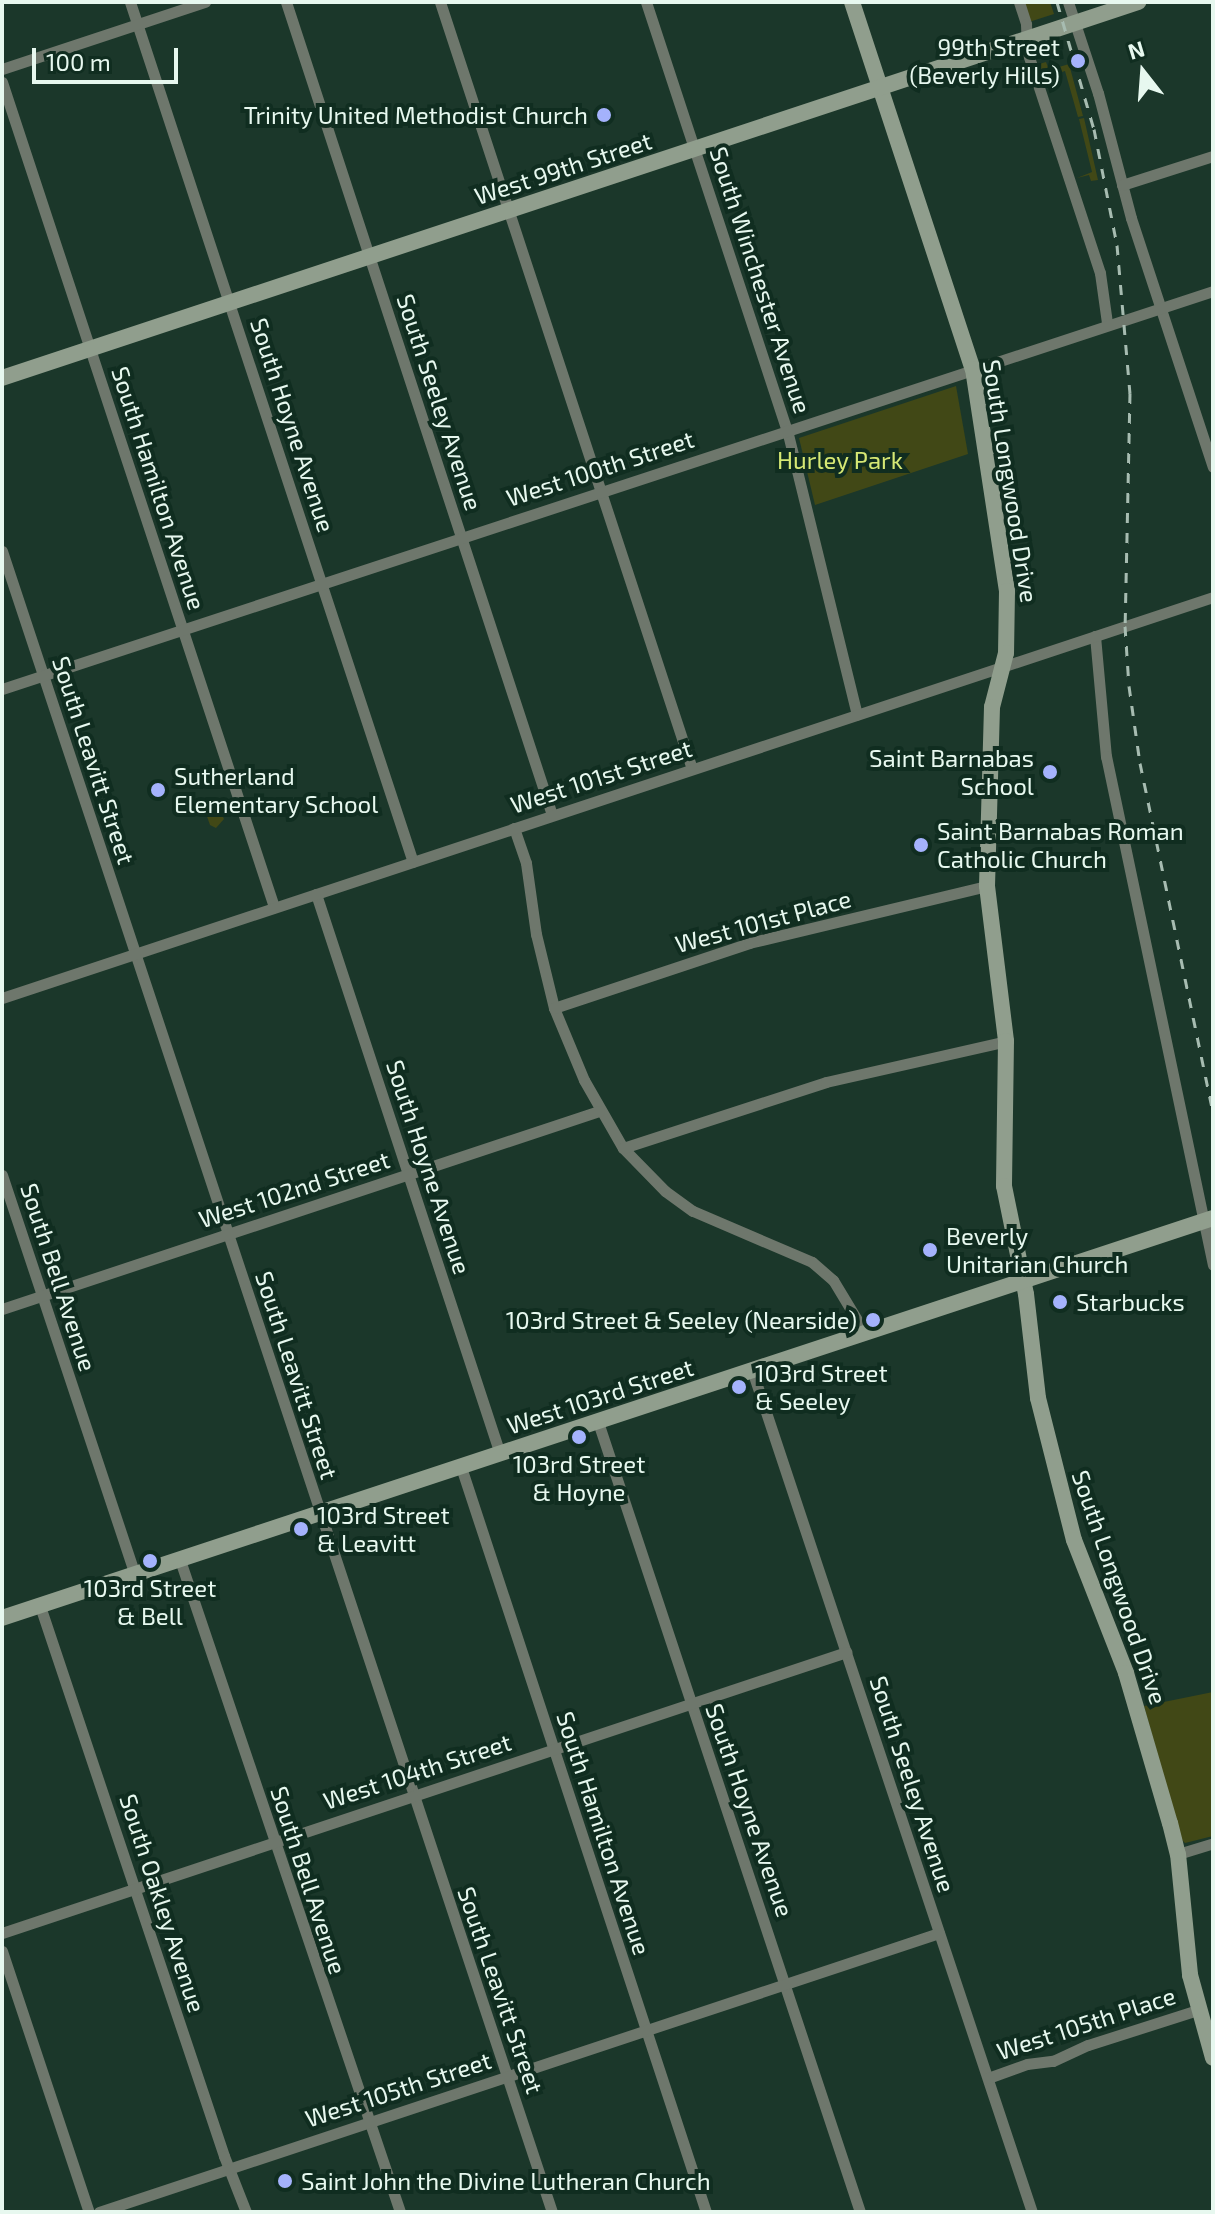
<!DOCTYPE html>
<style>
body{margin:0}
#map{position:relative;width:1215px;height:2214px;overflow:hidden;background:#1b372a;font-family:"Exo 2",sans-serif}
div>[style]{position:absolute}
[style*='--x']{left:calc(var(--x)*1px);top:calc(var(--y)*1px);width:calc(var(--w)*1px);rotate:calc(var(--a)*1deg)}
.green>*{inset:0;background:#414816}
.street>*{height:11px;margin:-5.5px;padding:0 5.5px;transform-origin:5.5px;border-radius:5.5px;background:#6e776c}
.secondary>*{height:16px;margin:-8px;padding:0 8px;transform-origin:8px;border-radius:8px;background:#909e8d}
.rail>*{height:3px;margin-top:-1.5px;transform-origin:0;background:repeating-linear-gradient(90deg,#a7bcb1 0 10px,transparent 0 20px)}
.dots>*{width:22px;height:22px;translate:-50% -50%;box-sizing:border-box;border:4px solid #102d20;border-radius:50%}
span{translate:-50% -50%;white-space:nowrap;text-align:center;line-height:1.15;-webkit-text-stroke:8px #102d20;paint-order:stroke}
.poi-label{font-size:24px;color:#e7f8ef}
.right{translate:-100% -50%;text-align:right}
.left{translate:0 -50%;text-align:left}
.street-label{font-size:24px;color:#e7f8ef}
.park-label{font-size:24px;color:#d6e874}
.frame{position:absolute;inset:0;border:4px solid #e7f8ef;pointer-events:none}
.north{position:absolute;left:1103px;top:32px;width:80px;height:80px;-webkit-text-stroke:6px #102d20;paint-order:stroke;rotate:343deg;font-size:22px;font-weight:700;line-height:32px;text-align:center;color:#e7f8ef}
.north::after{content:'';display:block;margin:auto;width:28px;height:36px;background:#e7f8ef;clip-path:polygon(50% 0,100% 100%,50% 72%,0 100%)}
.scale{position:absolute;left:32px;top:48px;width:146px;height:36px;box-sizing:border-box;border:4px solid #e7f8ef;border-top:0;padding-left:10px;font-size:24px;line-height:28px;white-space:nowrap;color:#e7f8ef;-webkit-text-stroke:6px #102d20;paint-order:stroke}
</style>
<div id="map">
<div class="green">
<i style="clip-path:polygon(1022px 2px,1050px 2px,1054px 14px,1029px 22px)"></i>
<i style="clip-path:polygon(1046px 62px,1049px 70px,1069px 64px,1083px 116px,1078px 117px,1065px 71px,1043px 78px,1039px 64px)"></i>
<i style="clip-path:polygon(1084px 118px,1098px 180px,1091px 181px,1089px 175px,1077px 178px,1092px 172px,1079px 119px)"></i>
<i style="clip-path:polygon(956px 386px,968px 454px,815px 505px,799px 438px)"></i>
<i style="clip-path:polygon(214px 799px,224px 819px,216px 828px,210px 825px,204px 808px)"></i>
<i style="clip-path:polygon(1213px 1692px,1213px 1836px,1185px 1843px,1181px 1839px,1144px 1706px)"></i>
</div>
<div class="street">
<i style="--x:130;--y:2;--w:905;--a:71.79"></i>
<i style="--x:286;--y:2;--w:855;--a:71.88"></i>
<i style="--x:440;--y:2;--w:807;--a:71.81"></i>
<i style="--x:646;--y:2;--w:451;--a:71.8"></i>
<i style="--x:787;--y:430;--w:293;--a:76.2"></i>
<i style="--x:1019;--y:2;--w:23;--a:72"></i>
<i style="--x:1026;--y:24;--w:27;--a:88"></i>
<i style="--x:1027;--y:51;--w:234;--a:71.8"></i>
<i style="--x:1100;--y:273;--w:50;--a:82"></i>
<i style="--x:1068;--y:2;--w:96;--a:71.8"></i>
<i style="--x:1098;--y:93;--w:129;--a:75.2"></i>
<i style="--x:1131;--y:218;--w:262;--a:71.8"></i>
<i style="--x:2;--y:69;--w:214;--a:-18.3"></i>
<i style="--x:2;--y:82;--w:869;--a:71.75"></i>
<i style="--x:1122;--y:185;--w:96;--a:-17.7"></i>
<i style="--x:2;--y:551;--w:1750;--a:71.68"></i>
<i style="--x:1095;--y:636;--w:121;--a:84.8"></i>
<i style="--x:1106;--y:756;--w:520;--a:78.13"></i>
<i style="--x:2;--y:689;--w:1275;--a:-18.19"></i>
<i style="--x:514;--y:828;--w:37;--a:71"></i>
<i style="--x:526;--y:863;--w:72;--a:82"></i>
<i style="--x:536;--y:934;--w:76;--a:76.3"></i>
<i style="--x:554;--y:1008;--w:78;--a:67.4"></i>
<i style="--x:584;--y:1080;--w:78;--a:60.2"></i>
<i style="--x:623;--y:1148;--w:60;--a:45.7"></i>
<i style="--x:665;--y:1191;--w:34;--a:36"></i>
<i style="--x:693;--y:1211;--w:129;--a:23.2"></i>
<i style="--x:812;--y:1262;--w:28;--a:41"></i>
<i style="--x:833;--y:1280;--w:62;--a:58.9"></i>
<i style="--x:316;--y:894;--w:589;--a:71.81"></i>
<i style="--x:2;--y:998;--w:1276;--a:-18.32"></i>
<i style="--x:554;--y:1008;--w:206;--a:-18.4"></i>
<i style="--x:749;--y:943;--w:245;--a:-13.5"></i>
<i style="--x:623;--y:1148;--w:213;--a:-18"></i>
<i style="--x:826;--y:1082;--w:185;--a:-12.8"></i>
<i style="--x:2;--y:1175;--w:422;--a:71.6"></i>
<i style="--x:2;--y:1309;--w:629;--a:-18.35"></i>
<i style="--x:752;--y:1370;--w:887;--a:71.61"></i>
<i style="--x:598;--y:1422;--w:832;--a:71.65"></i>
<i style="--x:461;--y:1467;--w:784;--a:71.8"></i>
<i style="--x:180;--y:1560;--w:688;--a:71.35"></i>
<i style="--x:40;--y:1606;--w:580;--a:71.5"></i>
<i style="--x:224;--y:2156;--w:60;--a:68.6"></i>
<i style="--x:1178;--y:1854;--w:37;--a:-17"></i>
<i style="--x:2;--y:1933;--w:890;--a:-18.41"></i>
<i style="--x:2;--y:1951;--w:275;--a:71.6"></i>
<i style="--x:988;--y:2078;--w:41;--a:-19.7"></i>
<i style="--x:1027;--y:2064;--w:26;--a:-7"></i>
<i style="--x:1053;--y:2061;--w:38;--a:-25"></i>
<i style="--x:1088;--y:2045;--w:115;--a:-17.7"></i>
<i style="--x:99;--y:2212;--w:885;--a:-18.37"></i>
</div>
<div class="secondary">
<i style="--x:852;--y:2;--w:386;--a:71.8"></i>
<i style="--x:973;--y:369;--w:225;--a:81.3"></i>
<i style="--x:1007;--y:591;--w:62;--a:90.9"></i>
<i style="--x:1006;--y:653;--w:56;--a:104.5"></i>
<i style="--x:992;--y:707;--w:179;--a:91.6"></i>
<i style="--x:987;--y:886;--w:156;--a:83"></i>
<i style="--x:1006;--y:1041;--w:145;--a:90.8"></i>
<i style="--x:1004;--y:1186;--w:110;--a:78.5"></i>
<i style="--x:1026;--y:1294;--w:105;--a:83.4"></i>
<i style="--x:1038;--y:1398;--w:146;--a:75.8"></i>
<i style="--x:1074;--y:1540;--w:143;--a:68.6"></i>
<i style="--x:1126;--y:1673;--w:156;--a:73.7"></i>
<i style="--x:1170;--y:1823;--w:32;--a:76"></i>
<i style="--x:1178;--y:1854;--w:122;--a:84.3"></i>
<i style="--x:1190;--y:1975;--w:86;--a:74.5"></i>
<i style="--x:2;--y:378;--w:1197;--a:-18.31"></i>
<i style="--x:2;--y:1618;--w:1275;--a:-18.28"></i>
</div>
<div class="rail">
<i style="--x:1057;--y:2;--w:132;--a:73.8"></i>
<i style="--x:1094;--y:129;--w:118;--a:78.8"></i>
<i style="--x:1117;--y:245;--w:149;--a:85"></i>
<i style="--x:1130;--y:393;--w:233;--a:91.2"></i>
<i style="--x:1125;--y:626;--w:60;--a:86.2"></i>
<i style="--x:1129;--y:686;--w:78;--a:81.9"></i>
<i style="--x:1140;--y:763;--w:356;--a:78.2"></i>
</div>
<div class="dots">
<i style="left:1078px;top:61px;background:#a4b2fc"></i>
<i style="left:604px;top:115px;background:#a4b2fc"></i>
<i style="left:1050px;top:772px;background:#a4b2fc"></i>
<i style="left:158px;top:790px;background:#a4b2fc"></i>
<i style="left:921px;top:845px;background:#a4b2fc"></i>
<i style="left:930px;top:1250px;background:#a4b2fc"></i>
<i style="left:1060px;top:1302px;background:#a4b2fc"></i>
<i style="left:873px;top:1320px;background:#a4b2fc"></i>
<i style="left:739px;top:1387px;background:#a4b2fc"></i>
<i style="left:579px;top:1437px;background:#a4b2fc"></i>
<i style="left:301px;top:1529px;background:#a4b2fc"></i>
<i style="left:150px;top:1561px;background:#a4b2fc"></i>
<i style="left:285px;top:2181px;background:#a4b2fc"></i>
</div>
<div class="poi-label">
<span class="right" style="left:1060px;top:61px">99th Street<br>(Beverly Hills)</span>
<span class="right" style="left:588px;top:115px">Trinity United Methodist Church</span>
<span class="right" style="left:1034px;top:772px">Saint Barnabas<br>School</span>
<span class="left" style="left:174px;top:790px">Sutherland<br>Elementary School</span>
<span class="left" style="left:937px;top:845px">Saint Barnabas Roman<br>Catholic Church</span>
<span class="left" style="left:946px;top:1250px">Beverly<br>Unitarian Church</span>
<span class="left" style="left:1076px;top:1302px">Starbucks</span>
<span class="right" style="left:857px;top:1320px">103rd Street &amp; Seeley (Nearside)</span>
<span class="left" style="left:755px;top:1387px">103rd Street<br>&amp; Seeley</span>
<span style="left:579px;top:1478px">103rd Street<br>&amp; Hoyne</span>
<span class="left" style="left:317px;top:1529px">103rd Street<br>&amp; Leavitt</span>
<span style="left:150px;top:1602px">103rd Street<br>&amp; Bell</span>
<span class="left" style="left:301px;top:2181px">Saint John the Divine Lutheran Church</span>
</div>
<div class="street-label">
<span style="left:563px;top:168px;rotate:-18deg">West 99th Street</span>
<span style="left:761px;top:280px;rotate:72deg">South Winchester Avenue</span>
<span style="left:440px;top:402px;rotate:72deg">South Seeley Avenue</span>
<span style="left:293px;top:425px;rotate:72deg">South Hoyne Avenue</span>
<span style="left:600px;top:468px;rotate:-18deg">West 100th Street</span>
<span style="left:1011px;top:481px;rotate:81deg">South Longwood Drive</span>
<span style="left:159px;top:488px;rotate:72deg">South Hamilton Avenue</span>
<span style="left:94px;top:760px;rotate:72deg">South Leavitt Street</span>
<span style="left:601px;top:776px;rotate:-18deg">West 101st Street</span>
<span style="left:763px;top:921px;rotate:-15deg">West 101st Place</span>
<span style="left:429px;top:1167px;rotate:72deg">South Hoyne Avenue</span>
<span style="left:294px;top:1189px;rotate:-18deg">West 102nd Street</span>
<span style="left:59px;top:1277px;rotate:72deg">South Bell Avenue</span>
<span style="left:297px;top:1375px;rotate:72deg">South Leavitt Street</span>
<span style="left:600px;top:1396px;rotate:-18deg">West 103rd Street</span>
<span style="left:1120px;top:1587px;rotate:71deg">South Longwood Drive</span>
<span style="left:417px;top:1771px;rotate:-18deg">West 104th Street</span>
<span style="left:913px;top:1784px;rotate:72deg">South Seeley Avenue</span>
<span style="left:750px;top:1810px;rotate:71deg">South Hoyne Avenue</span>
<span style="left:604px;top:1833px;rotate:72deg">South Hamilton Avenue</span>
<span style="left:309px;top:1880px;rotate:72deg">South Bell Avenue</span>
<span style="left:163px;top:1903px;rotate:72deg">South Oakley Avenue</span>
<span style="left:501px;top:1990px;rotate:71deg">South Leavitt Street</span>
<span style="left:1086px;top:2023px;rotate:-18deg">West 105th Place</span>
<span style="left:398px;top:2089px;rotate:-18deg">West 105th Street</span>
</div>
<div class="park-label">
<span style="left:840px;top:460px">Hurley Park</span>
</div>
<div class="frame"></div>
<div class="north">N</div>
<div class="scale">100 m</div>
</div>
